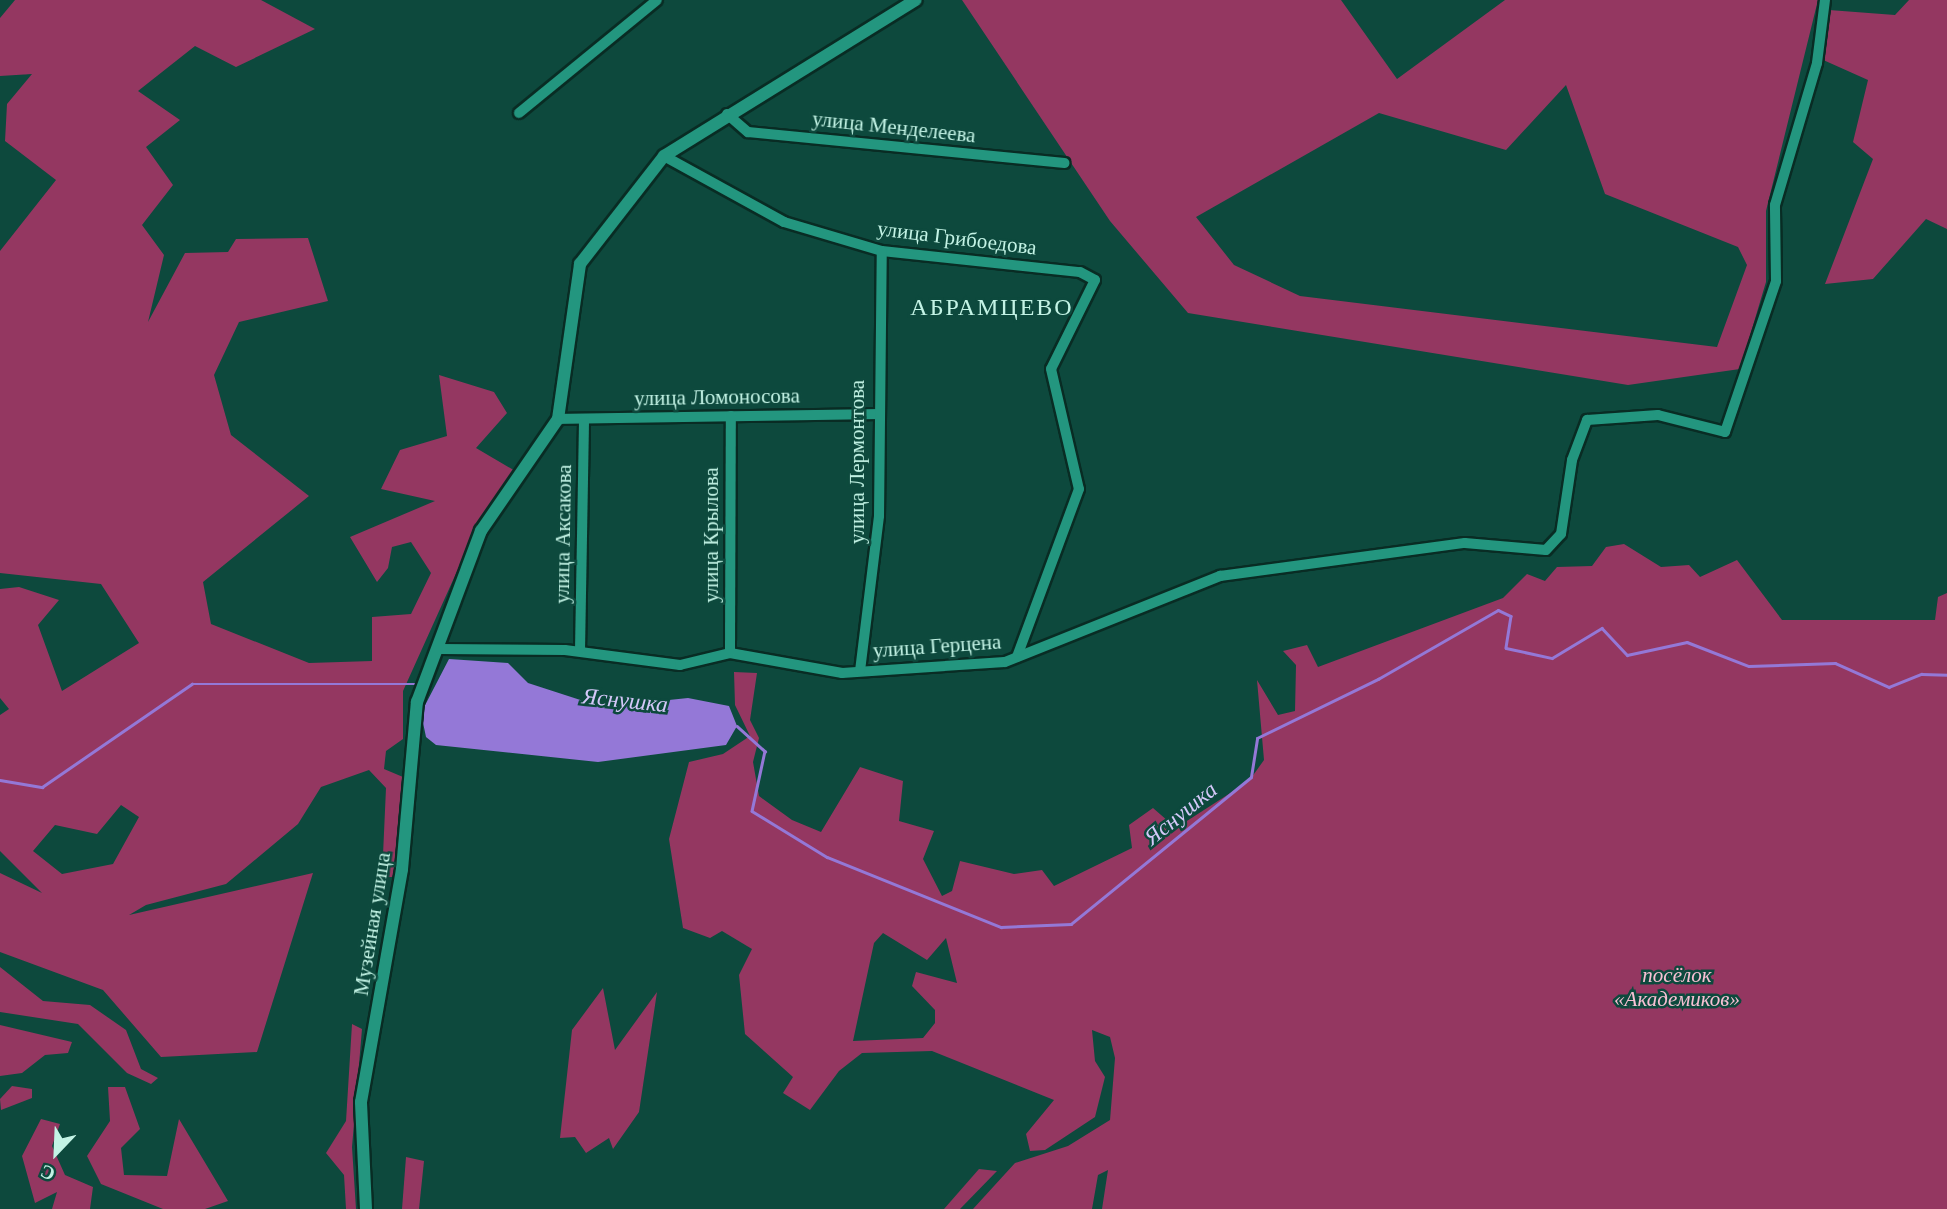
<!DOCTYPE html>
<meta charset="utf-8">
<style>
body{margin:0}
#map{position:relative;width:1947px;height:1209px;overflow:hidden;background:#0d493d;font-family:"Times New Roman",serif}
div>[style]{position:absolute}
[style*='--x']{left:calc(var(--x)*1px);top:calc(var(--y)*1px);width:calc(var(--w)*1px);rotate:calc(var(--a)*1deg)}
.green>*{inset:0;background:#943761}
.water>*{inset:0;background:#9478d7}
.stream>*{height:2.5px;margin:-1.25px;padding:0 1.25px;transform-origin:1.25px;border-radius:1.25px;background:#9478d7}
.roads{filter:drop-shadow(2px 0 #092c24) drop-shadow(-2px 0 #092c24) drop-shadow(0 2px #092c24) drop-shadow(0 -2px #092c24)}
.minor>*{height:10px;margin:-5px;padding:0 5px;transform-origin:5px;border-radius:5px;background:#23967f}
.tertiary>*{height:12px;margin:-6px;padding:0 6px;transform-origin:6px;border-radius:6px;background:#23967f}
span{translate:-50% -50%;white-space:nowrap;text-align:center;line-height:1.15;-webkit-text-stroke:5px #0d493d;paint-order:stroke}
.street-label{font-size:21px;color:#c3f3e5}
.park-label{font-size:21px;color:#f8c0d4;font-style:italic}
.water-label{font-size:23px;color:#d4c8f9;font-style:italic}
.quarter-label{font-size:24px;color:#c3f3e5;letter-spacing:2px}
.north{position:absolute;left:21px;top:1118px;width:70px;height:70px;-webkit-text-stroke:5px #0d493d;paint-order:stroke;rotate:203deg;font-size:19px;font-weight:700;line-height:28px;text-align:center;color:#c3f3e5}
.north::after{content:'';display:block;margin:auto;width:24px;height:32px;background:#c3f3e5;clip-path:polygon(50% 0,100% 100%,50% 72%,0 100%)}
</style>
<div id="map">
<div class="green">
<i style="clip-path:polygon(evenodd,15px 0,261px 0,315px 29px,236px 67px,195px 46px,138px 91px,180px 120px,146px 147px,173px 185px,142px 225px,164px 255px,148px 322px,185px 253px,228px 252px,236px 239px,308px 238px,328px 301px,239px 322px,214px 375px,231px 435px,309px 496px,203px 582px,211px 624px,309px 663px,372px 661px,372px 617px,411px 614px,431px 573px,411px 542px,392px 547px,388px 568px,377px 582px,350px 537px,435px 501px,381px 489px,400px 450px,447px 436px,439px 375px,494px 392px,507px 413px,476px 448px,517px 472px,477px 527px,403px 691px,403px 739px,386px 751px,384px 769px,403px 777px,395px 877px,382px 877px,386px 788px,369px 770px,321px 787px,298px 824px,226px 884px,146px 905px,129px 915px,313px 873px,257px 1052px,161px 1057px,103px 990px,0 952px,0 873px,42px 893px,0 851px,0 715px,9px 709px,0 698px,0 589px,19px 587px,59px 600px,38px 625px,62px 691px,139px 643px,101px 584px,0 573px,0 251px,56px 180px,5px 141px,7px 104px,32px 74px,0 76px,0 18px,15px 0,121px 805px,139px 817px,113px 864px,62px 874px,33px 851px,55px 825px,97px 834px,121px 805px)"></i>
<i style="clip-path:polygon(evenodd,962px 0,1341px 0,1397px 79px,1505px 0,1818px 0,1766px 211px,1766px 282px,1740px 369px,1628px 385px,1188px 313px,1110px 221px,962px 0,1566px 85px,1605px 194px,1738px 247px,1747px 265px,1717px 347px,1300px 296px,1234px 265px,1196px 217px,1379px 113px,1506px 150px,1566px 85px)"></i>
<i style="clip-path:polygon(1909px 0,1947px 0,1947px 229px,1926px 219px,1873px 279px,1825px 284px,1873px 159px,1853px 142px,1868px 80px,1821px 59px,1829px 10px,1895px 15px)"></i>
<i style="clip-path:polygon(evenodd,1624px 544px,1661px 567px,1689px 565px,1700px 577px,1737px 560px,1782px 620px,1935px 620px,1938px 597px,1947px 593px,1947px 1209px,1102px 1209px,1108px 1170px,1098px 1175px,1092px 1209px,973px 1209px,1015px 1163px,1068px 1146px,1110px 1120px,1115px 1058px,1110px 1037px,1092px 1030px,1095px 1061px,1105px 1077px,1095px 1117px,1045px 1150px,1030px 1151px,1026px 1134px,1054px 1100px,932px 1051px,862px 1053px,839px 1071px,810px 1110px,783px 1093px,793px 1077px,745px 1034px,739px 975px,752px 949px,722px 931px,710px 938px,683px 928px,669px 839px,689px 762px,723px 754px,750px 736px,735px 705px,734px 672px,757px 673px,750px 720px,759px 738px,753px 762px,759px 796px,792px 820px,821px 832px,860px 767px,903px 781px,899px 821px,934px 831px,923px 859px,942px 896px,952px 891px,960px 861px,1014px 874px,1042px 870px,1054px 886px,1132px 848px,1129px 825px,1153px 808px,1176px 828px,1249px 781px,1264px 760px,1257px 680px,1278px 715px,1295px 711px,1296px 665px,1283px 651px,1307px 645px,1318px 667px,1503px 598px,1527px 574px,1545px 581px,1557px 567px,1592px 566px,1606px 547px,1624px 544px,883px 933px,927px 960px,946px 938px,957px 983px,916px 972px,912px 986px,935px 1010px,935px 1023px,923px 1038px,853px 1041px,874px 943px,883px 933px)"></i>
<i style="clip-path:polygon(0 967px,43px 1001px,90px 1005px,126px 1030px,141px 1069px,158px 1078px,151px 1084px,127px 1073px,78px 1024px,0 1012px)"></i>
<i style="clip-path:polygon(603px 988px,615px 1050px,657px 992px,639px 1112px,613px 1149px,609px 1138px,586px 1153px,575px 1137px,560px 1138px,572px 1030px)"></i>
<i style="clip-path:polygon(352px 1024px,362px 1029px,352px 1147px,356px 1209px,346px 1209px,344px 1175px,326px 1153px,346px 1121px)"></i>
<i style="clip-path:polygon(0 1025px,72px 1042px,68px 1053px,45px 1055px,22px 1073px,0 1076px)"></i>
<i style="clip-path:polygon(12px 1086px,32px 1089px,32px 1098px,1px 1110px,0 1099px)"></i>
<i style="clip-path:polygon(108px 1087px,125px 1087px,140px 1129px,121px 1148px,124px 1175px,167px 1176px,179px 1119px,228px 1201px,205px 1209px,163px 1209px,101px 1184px,87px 1156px,110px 1121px)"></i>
<i style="clip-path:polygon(41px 1119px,60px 1124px,52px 1146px,65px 1175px,93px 1187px,90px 1209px,52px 1209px,57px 1192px,35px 1203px,22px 1156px)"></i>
<i style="clip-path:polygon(406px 1157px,424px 1161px,419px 1209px,402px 1209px)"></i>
<i style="clip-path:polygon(979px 1169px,997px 1171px,960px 1209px,944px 1209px)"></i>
</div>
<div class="water">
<i style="clip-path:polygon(449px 659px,508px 663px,528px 683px,602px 707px,688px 698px,729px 706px,737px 726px,726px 745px,598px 762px,436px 745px,426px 737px,421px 713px)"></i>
</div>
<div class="stream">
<i style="--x:737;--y:726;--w:38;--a:42"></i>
<i style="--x:765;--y:751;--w:61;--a:102.2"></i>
<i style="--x:752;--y:811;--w:88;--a:31.5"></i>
<i style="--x:827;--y:857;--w:188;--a:21.9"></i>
<i style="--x:1001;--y:927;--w:70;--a:-2.5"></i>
<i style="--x:1071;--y:924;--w:232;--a:-39.2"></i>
<i style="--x:1251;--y:777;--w:39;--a:-81"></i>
<i style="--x:1257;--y:738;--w:135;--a:-26"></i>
<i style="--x:1378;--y:679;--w:138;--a:-29.9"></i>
<i style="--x:1498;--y:610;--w:14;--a:25"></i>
<i style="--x:1511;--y:616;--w:32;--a:99"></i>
<i style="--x:1506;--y:648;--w:47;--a:12.3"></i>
<i style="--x:1552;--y:658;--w:58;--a:-31"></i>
<i style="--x:1602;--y:628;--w:37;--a:47"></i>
<i style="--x:1627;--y:655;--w:61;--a:-12.2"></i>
<i style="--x:1687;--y:642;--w:66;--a:21.2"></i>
<i style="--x:1749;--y:666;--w:86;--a:-2"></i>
<i style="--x:1835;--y:663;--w:59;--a:24"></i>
<i style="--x:1889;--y:687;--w:35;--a:-22"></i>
<i style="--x:1922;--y:674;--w:25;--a:2"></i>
<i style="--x:0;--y:780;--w:43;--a:9.5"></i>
<i style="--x:42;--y:787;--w:182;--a:-34.5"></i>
<i style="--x:192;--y:684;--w:225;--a:0"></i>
</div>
<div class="roads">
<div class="minor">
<i style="--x:519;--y:113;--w:178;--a:-39.3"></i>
<i style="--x:727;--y:114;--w:28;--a:41"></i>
<i style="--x:748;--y:132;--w:318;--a:5.6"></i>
<i style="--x:664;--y:156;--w:137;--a:28.8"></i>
<i style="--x:784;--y:222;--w:102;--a:16.5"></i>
<i style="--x:882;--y:251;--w:199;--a:6.1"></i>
<i style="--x:1080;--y:272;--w:17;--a:28"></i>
<i style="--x:1095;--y:280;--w:99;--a:116.3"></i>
<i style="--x:1051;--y:369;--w:123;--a:76.9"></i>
<i style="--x:1079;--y:489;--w:179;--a:110.3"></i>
<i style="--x:558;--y:419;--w:318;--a:-0.9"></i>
<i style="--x:440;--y:649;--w:125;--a:0.5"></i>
<i style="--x:565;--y:650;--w:116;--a:7.4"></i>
<i style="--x:680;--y:665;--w:51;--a:-13.5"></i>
<i style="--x:730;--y:653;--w:114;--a:10.1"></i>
<i style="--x:842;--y:673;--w:163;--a:-3.9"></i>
<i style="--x:1005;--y:662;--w:232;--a:-21.8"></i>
<i style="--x:1220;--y:576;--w:247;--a:-7.7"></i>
<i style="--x:1465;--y:543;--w:81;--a:4.9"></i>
<i style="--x:1546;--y:550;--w:22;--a:-47"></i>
<i style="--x:1561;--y:534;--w:75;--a:-81.5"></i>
<i style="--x:1572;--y:460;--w:43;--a:-69.4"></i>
<i style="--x:1587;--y:420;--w:71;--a:-4"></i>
<i style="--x:1658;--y:415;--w:69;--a:14.2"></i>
<i style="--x:1725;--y:432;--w:159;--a:-71.3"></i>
<i style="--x:1776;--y:281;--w:76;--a:-90.8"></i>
<i style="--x:1775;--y:205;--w:148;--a:-73.5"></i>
<i style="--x:1817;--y:63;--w:64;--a:-82.8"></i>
<i style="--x:580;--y:651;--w:232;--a:-89"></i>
<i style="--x:730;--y:653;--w:237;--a:-89.8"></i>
<i style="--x:860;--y:671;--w:156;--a:-83"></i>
<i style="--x:879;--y:516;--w:265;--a:-89.4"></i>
</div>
<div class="tertiary">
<i style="--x:366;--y:1209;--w:107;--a:-92.7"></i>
<i style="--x:361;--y:1102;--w:237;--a:-80"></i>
<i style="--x:402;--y:869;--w:168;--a:-84.9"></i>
<i style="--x:417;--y:702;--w:183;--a:-69.5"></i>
<i style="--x:481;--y:531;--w:136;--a:-55.5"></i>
<i style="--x:558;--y:419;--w:157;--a:-81.9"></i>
<i style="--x:580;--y:264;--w:137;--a:-52.1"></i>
<i style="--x:664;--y:156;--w:296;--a:-31.8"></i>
</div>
</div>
<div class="street-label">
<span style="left:894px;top:127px;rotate:6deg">улица Менделеева</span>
<span style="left:957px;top:238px;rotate:7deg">улица Грибоедова</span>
<span style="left:717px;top:397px;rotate:-1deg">улица Ломоносова</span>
<span style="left:857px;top:462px;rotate:-90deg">улица Лермонтова</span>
<span style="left:563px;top:534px;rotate:-89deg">улица Аксакова</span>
<span style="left:711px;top:535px;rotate:-90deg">улица Крылова</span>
<span style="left:937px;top:646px;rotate:-4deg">улица Герцена</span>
<span style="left:372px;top:924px;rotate:-81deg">Музейная улица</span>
</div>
<div class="park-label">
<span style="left:1677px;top:987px">посёлок<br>«Академиков»</span>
</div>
<div class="water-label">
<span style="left:625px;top:701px;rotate:6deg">Яснушка</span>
<span style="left:1181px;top:814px;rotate:-39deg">Яснушка</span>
</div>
<div class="quarter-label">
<span style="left:992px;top:308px">АБРАМЦЕВО</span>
</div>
<div class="north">С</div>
</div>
